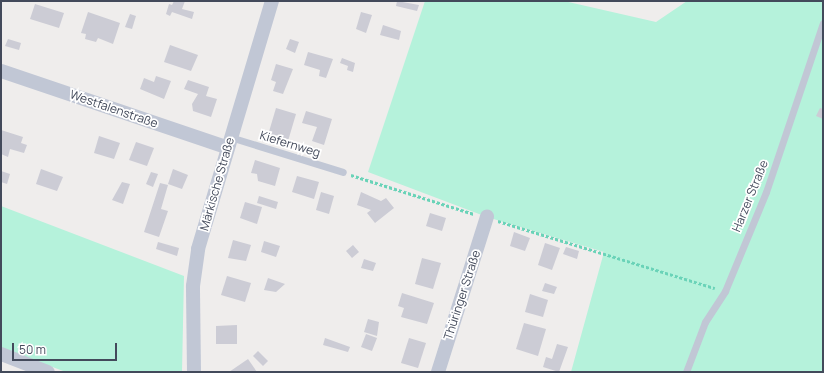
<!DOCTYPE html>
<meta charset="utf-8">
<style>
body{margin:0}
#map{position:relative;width:824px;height:373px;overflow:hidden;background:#efedec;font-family:Manrope,sans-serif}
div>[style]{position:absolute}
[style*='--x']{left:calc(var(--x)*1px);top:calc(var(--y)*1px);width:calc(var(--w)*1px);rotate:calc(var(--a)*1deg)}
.green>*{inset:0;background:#b5f2db}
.building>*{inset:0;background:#ccccd5}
.path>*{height:2.5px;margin-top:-1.25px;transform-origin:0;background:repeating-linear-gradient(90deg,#6ad3b8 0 3px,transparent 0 5px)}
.lane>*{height:7px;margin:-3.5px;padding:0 3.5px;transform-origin:3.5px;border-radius:3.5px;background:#c1c7d5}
.street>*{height:14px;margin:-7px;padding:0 7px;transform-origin:7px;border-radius:7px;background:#c1c7d5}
span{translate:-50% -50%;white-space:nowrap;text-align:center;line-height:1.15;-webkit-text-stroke:3.5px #fff;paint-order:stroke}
.street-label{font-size:12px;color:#434a5b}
.frame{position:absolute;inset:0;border:2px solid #434a5b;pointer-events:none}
.scale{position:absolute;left:12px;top:343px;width:105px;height:18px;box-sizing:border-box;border:2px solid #434a5b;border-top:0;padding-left:5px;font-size:12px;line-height:14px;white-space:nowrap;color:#434a5b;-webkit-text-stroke:3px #fff;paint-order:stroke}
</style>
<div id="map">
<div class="green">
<i style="clip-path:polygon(425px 1px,564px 1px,656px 22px,687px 1px,823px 1px,823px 372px,571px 372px,604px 252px,487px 217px,368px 172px)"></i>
<i style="clip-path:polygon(1px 206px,184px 276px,182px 372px,66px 372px,1px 348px)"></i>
</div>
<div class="building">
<i style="clip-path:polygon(174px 1px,185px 1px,182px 9px,194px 12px,192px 19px,172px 12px,170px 16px,166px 14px,169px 4px,172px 5px)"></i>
<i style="clip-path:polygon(397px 1px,419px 5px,417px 11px,396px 6px)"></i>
<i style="clip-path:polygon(35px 4px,64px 13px,59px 28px,30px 19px)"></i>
<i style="clip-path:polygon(88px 12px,120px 23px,113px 44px,98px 38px,96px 42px,85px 39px,86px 34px,81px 33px)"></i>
<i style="clip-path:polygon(361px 12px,372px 15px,366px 33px,356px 29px)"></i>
<i style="clip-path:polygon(130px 14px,136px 16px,132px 29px,125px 27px)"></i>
<i style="clip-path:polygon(383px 25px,401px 31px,399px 40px,380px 35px)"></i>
<i style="clip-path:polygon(8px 39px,21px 43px,19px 50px,5px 46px)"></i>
<i style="clip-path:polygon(290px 39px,299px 42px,295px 53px,286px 49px)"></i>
<i style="clip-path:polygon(170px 45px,198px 55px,191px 71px,164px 62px)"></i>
<i style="clip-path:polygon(308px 52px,333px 59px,326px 78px,319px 76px,320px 70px,304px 65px)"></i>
<i style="clip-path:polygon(342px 58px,355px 63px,353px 72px,347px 70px,348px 66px,340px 63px)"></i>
<i style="clip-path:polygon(276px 64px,293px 69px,283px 94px,273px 91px,276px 82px,271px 80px)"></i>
<i style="clip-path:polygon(156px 76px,171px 81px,164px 99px,140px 89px,144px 78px,154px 82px)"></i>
<i style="clip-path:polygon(188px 80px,209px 87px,206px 96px,217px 99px,211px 117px,193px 111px,192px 104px,198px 94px,184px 89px)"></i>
<i style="clip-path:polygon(276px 108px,296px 114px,288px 141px,268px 135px)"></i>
<i style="clip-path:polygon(820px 108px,823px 109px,823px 119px,816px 116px)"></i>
<i style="clip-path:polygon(306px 111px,332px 119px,324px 145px,312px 141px,317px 127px,302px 123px)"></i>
<i style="clip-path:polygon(1px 130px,23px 137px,21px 143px,27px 145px,24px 153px,10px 149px,8px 157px,1px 154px)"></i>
<i style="clip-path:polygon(99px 136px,120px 143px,114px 159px,94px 153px)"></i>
<i style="clip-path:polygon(136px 142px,154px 148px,147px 166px,129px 160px)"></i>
<i style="clip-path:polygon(255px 160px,280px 168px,275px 186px,258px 181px,257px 174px,251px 173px)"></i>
<i style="clip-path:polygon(41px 169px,63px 177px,57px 191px,36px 184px)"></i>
<i style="clip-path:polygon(173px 169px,188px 175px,182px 189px,168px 184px)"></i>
<i style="clip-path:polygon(1px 171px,10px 174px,7px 184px,1px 182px)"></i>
<i style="clip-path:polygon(151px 172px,158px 174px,153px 187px,146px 184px)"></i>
<i style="clip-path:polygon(297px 176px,319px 182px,314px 199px,292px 192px)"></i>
<i style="clip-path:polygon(122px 182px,130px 184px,123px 204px,112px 200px)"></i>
<i style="clip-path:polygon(160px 183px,168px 185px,161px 209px,168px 211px,159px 237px,144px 232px)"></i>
<i style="clip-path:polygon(321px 192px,334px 196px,329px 214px,316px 210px)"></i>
<i style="clip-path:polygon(361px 192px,381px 201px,386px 198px,394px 208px,375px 223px,367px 213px,371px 210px,357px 205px)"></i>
<i style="clip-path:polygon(259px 196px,278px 202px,276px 209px,257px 203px)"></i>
<i style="clip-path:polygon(245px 202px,262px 207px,257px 224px,240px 218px)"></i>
<i style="clip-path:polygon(430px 213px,446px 218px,442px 231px,426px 226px)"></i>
<i style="clip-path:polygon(514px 232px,530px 238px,525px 251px,510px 246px)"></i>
<i style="clip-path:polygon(233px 240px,251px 245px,246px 261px,228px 258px)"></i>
<i style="clip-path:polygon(264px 241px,280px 246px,276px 257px,261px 252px)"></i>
<i style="clip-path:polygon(158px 242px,179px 248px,177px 256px,156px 249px)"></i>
<i style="clip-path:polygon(545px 243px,560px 248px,552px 270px,538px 265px)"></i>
<i style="clip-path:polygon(353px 245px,359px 252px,352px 258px,346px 251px)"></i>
<i style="clip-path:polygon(566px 247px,579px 251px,577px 259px,563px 254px)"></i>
<i style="clip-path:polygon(422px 258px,441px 263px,433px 289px,415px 284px)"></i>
<i style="clip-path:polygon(364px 259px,376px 263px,373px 271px,361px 268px)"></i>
<i style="clip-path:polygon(227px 276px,251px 283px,245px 302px,221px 295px)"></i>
<i style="clip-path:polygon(268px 278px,285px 284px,276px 292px,264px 290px)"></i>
<i style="clip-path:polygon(545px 283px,557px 287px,554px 294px,542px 291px)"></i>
<i style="clip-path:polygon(402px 293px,434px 303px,427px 324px,401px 317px,404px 308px,398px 306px)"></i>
<i style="clip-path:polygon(530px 294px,548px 300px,543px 317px,525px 312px)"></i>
<i style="clip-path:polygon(368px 319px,379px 322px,377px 336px,364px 332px)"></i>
<i style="clip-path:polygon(524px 323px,546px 329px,538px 356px,516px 349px)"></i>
<i style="clip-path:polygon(237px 325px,237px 344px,216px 344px,216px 326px)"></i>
<i style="clip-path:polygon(366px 334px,377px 338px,372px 351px,361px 347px)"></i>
<i style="clip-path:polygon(325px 338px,350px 347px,348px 352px,323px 345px)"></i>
<i style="clip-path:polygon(409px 338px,426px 343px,418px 368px,401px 363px)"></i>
<i style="clip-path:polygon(557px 344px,568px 347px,559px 372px,543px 367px,546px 357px,552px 359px)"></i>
<i style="clip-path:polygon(258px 351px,268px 361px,263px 366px,253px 356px)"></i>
<i style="clip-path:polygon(248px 359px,257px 372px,229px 372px)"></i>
</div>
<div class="path">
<i style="--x:351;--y:175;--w:129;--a:17.6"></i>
<i style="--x:498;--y:221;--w:227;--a:17.2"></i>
</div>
<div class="lane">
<i style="--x:230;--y:137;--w:118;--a:17.2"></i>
<i style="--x:686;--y:372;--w:53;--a:-69.2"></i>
<i style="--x:705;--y:322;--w:37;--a:-57"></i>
<i style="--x:725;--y:291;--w:107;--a:-67.5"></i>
<i style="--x:766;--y:192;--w:178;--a:-71.4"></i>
</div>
<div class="street">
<i style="--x:1;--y:71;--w:237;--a:18.7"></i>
<i style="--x:1;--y:354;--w:50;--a:21"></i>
<i style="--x:194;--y:372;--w:86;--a:-90.7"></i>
<i style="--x:193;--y:286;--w:37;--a:-82"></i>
<i style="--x:198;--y:249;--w:259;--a:-73.4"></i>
<i style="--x:438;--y:372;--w:163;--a:-72.5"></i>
</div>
<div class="street-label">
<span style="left:114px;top:109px;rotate:19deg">Westfalenstraße</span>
<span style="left:290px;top:144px;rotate:17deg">Kiefernweg</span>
<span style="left:217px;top:184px;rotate:-74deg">Märkische Straße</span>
<span style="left:750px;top:196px;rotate:-68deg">Harzer Straße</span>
<span style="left:462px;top:295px;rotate:-72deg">Thüringer Straße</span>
</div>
<div class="frame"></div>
<div class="scale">50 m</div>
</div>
